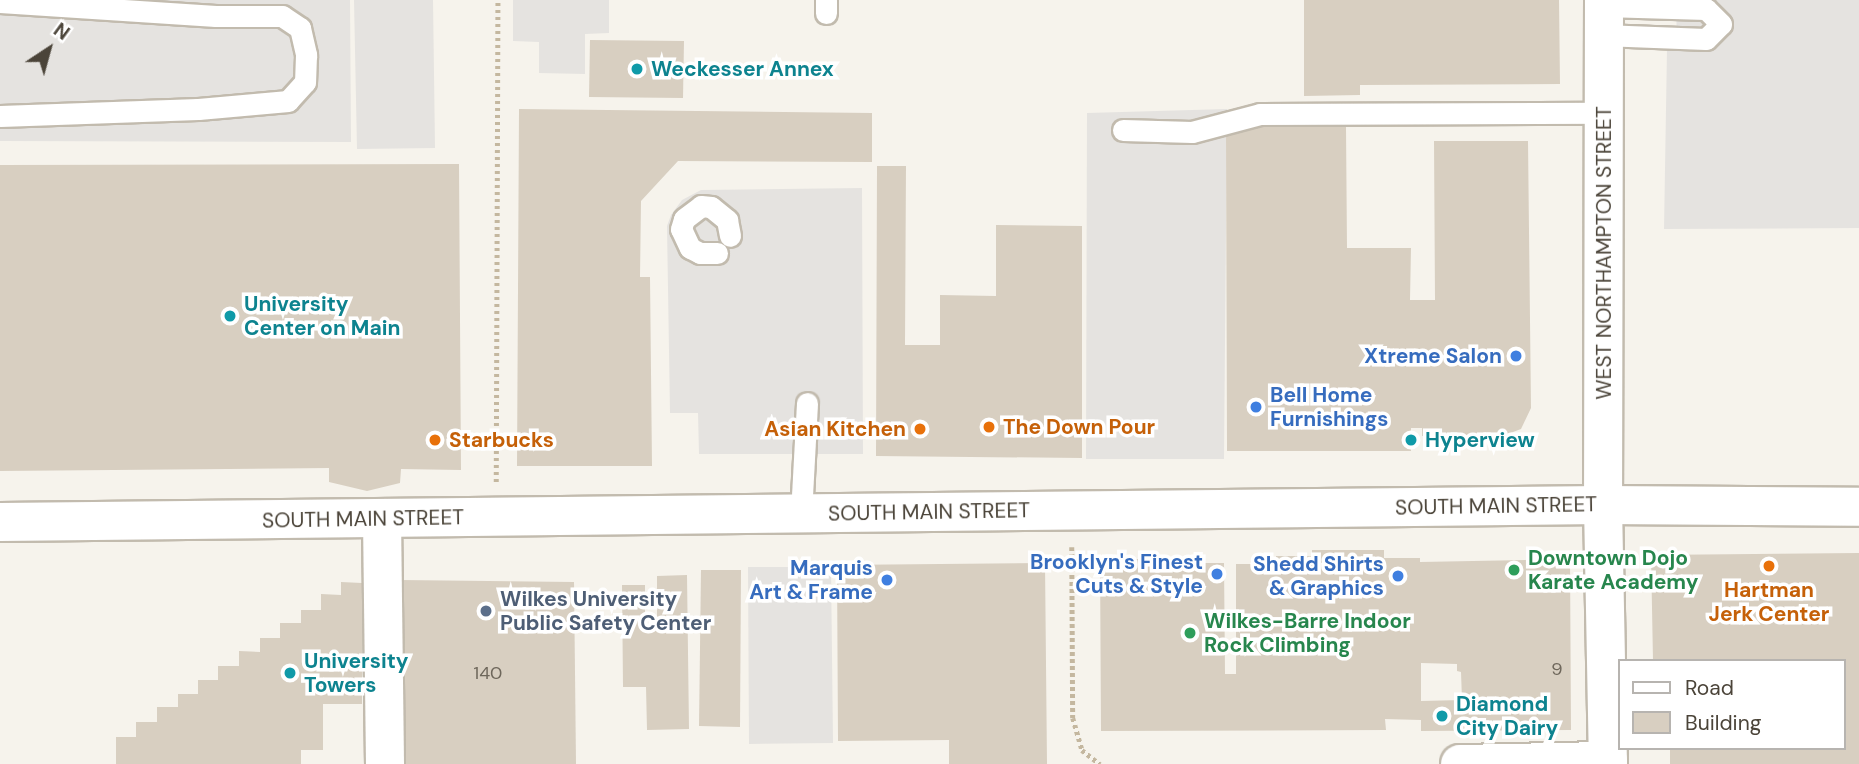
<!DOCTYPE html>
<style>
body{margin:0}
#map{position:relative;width:1859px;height:764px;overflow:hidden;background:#f6f3ec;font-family:"DM Sans",sans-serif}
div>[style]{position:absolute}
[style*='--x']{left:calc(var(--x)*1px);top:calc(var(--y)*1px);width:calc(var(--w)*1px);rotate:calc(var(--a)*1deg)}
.parking>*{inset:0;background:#e5e3e0}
.building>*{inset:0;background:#d8cfc1}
.path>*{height:4.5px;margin-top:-2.25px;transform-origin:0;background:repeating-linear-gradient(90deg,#c4b79f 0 3.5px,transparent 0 7px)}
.roads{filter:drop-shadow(2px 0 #c2bbae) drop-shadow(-2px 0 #c2bbae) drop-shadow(0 2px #c2bbae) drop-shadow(0 -2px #c2bbae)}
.service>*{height:21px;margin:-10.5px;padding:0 10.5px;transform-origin:10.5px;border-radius:10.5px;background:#fff}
.minor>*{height:38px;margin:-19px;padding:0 19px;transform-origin:19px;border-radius:19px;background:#fff}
.tertiary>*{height:38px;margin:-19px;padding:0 19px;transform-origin:19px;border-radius:19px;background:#fff}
.dots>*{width:19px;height:19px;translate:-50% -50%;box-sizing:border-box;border:4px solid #fff;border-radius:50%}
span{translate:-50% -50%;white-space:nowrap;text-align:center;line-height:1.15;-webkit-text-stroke:7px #fff;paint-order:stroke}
.number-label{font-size:18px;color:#6e675b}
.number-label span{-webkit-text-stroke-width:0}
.culture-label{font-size:21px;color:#0d838f;font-weight:700}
.left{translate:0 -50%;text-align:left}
.street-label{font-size:21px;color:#4b4439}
.shop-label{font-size:21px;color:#366cbe;font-weight:700}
.right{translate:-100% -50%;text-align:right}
.food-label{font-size:21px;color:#c56008;font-weight:700}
.leisure-label{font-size:21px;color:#27864d;font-weight:700}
.service-label{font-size:21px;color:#4e5e75;font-weight:700}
.legend{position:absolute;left:1618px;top:659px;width:228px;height:91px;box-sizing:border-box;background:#fff;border:2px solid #b7b4b0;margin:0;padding:9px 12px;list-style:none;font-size:21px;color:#4b4439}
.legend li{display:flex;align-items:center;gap:14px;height:35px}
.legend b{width:35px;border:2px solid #b7b4b0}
.north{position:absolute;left:14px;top:14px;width:70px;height:70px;-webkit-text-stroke:5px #fff;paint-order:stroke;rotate:36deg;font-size:19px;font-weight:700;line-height:28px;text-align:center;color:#4b4439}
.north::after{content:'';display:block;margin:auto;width:24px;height:32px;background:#4b4439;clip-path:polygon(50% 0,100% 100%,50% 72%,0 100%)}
</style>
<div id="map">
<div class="parking">
<i style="clip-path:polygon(0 0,350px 0,351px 142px,0 141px)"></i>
<i style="clip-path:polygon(354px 0,433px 0,435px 148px,357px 149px)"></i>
<i style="clip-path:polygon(513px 0,609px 0,609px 33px,585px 34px,585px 74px,539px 73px,539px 42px,513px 41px)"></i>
<i style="clip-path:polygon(1676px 0,1859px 0,1859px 228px,1664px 229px,1667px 49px,1677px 48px)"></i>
<i style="clip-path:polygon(1227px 109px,1224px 459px,1086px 459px,1087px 113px)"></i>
<i style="clip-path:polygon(862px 188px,863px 454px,699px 454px,698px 413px,670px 413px,667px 226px,671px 215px,682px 200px,701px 190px)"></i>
<i style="clip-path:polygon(748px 567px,831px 567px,833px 743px,749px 744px)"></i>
</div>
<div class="building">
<i style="clip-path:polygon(1304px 0,1559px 0,1560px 84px,1360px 85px,1360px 95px,1304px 96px)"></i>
<i style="clip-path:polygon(590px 40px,684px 41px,683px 98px,589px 97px)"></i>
<i style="clip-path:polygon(519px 109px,872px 113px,872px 162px,678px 161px,641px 201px,640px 277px,650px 277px,652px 466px,517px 466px)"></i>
<i style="clip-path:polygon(1226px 127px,1346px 127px,1347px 248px,1411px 248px,1410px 300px,1435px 300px,1434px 141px,1528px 141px,1531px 408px,1521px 429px,1505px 435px,1422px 436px,1422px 428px,1411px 428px,1411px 451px,1227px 451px)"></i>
<i style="clip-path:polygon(459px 164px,461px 470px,401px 469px,400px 483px,367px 491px,329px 482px,329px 468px,0 471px,0 165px)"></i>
<i style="clip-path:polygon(877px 166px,906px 166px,905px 345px,940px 345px,940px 295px,996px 296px,996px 225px,1082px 226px,1082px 458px,876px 456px)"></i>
<i style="clip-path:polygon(evenodd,1312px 550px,1384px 550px,1384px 558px,1420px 558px,1420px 562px,1570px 559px,1571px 730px,1421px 731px,1421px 720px,1385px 719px,1386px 730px,1101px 731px,1100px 559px,1183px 559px,1183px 563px,1224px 563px,1225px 674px,1236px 674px,1236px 564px,1276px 564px,1276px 556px,1312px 556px,1312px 550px,1421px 663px,1457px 664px,1457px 671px,1461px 672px,1462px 700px,1421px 701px,1421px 663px)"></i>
<i style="clip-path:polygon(1859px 553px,1859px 764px,1670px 764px,1670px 748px,1843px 748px,1843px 661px,1653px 661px,1651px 555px)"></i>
<i style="clip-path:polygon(1045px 563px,1047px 764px,949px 764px,949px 740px,838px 741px,837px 565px)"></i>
<i style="clip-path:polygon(701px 570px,741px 570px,740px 727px,699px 726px)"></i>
<i style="clip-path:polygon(687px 575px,689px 729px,647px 730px,646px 687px,623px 687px,622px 585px,645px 585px,645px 624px,657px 624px,657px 576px)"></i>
<i style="clip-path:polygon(400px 580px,574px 582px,576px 764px,400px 764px)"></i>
<i style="clip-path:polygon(341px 582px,362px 583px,362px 704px,323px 704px,323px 750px,301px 750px,301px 764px,116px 764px,116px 737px,136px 737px,136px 722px,157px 722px,157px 707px,178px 707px,178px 694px,198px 694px,198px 680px,218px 680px,218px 666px,239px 666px,239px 651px,260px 652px,260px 638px,280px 638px,280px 623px,301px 623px,301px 610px,321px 610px,321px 594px,341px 595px)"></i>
</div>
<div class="path">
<i style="--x:496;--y:482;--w:482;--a:-89.8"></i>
<i style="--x:1072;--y:547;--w:171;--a:89.7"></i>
<i style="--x:1073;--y:718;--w:33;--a:74"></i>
<i style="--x:1082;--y:750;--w:23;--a:38"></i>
</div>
<div class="roads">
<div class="service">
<i style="--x:0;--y:2;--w:216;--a:3.7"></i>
<i style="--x:216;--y:16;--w:66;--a:0"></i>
<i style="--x:282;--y:16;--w:22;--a:34"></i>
<i style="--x:300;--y:28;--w:28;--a:77"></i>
<i style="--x:306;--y:55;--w:27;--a:92"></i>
<i style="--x:305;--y:82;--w:25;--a:132"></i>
<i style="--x:288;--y:101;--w:90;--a:174.9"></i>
<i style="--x:198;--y:109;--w:198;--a:178"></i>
<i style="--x:826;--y:13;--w:13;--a:-90"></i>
<i style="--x:1602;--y:35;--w:104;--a:2.2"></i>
<i style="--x:1706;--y:39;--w:21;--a:-45"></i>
<i style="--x:1721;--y:24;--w:21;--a:-135"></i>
<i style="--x:1706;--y:9;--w:102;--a:-178.3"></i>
<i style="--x:1123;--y:130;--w:69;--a:1.7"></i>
<i style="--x:1192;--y:132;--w:70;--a:-14.8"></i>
<i style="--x:1260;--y:114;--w:345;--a:-0.2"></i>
<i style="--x:717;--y:253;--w:17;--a:180"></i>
<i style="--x:700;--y:253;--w:11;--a:-153"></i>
<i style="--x:690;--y:248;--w:21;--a:-115"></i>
<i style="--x:681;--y:229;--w:10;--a:-73"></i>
<i style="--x:684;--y:219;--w:21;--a:-37"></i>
<i style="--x:701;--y:206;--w:10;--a:6"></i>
<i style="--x:711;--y:207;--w:21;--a:39"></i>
<i style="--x:727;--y:220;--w:16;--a:79"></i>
<i style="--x:801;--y:514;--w:111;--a:-86.9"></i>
</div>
<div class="minor">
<i style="--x:1604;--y:0;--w:505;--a:90.11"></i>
<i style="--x:1603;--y:505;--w:259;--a:88.9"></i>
<i style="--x:382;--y:518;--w:246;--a:89.3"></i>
<i style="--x:1460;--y:764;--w:148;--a:-1.2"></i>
</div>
<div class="tertiary">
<i style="--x:0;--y:522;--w:1603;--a:-0.61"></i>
<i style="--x:1603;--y:505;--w:256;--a:0.4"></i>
</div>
</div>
<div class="dots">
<i style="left:637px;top:69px;background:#0f9aa8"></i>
<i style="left:230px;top:316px;background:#0f9aa8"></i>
<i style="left:1516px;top:356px;background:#3f7fe0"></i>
<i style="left:1256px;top:407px;background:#3f7fe0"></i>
<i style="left:989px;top:427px;background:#e8710a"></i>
<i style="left:920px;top:429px;background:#e8710a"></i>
<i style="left:435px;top:440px;background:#e8710a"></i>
<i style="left:1411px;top:440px;background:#0f9aa8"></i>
<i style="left:1769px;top:566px;background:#e8710a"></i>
<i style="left:1514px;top:570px;background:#2e9e5b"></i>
<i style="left:1217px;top:574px;background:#3f7fe0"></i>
<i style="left:1398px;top:576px;background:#3f7fe0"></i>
<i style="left:887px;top:580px;background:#3f7fe0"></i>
<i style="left:486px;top:611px;background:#5c6f8a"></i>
<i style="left:1190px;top:633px;background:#2e9e5b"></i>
<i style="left:290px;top:673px;background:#0f9aa8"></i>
<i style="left:1442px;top:716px;background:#0f9aa8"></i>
</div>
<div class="number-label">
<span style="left:1557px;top:669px">9</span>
<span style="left:488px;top:673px">140</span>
</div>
<div class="culture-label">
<span class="left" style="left:651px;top:69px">Weckesser Annex</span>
<span class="left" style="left:244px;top:316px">University<br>Center on Main</span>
<span class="left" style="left:1425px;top:440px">Hyperview</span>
<span class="left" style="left:304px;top:673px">University<br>Towers</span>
<span class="left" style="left:1456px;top:716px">Diamond<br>City Dairy</span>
</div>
<div class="street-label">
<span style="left:1604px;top:253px;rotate:-90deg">WEST NORTHAMPTON STREET</span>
<span style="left:1496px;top:506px;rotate:-1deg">SOUTH MAIN STREET</span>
<span style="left:929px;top:512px;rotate:-1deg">SOUTH MAIN STREET</span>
<span style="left:363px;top:519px;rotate:-1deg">SOUTH MAIN STREET</span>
</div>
<div class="shop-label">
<span class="right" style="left:1502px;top:356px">Xtreme Salon</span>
<span class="left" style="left:1270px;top:407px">Bell Home<br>Furnishings</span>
<span class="right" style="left:1203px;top:574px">Brooklyn's Finest<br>Cuts &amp; Style</span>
<span class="right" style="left:1384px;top:576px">Shedd Shirts<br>&amp; Graphics</span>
<span class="right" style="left:873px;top:580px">Marquis<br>Art &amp; Frame</span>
</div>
<div class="food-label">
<span class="left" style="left:1003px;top:427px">The Down Pour</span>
<span class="right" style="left:906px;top:429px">Asian Kitchen</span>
<span class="left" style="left:449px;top:440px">Starbucks</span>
<span style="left:1769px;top:602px">Hartman<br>Jerk Center</span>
</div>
<div class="leisure-label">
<span class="left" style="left:1528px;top:570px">Downtown Dojo<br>Karate Academy</span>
<span class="left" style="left:1204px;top:633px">Wilkes-Barre Indoor<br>Rock Climbing</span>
</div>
<div class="service-label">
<span class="left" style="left:500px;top:611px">Wilkes University<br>Public Safety Center</span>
</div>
<ul class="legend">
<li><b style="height:9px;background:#fff"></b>Road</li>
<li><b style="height:19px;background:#d8cfc1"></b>Building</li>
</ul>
<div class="north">N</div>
</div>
